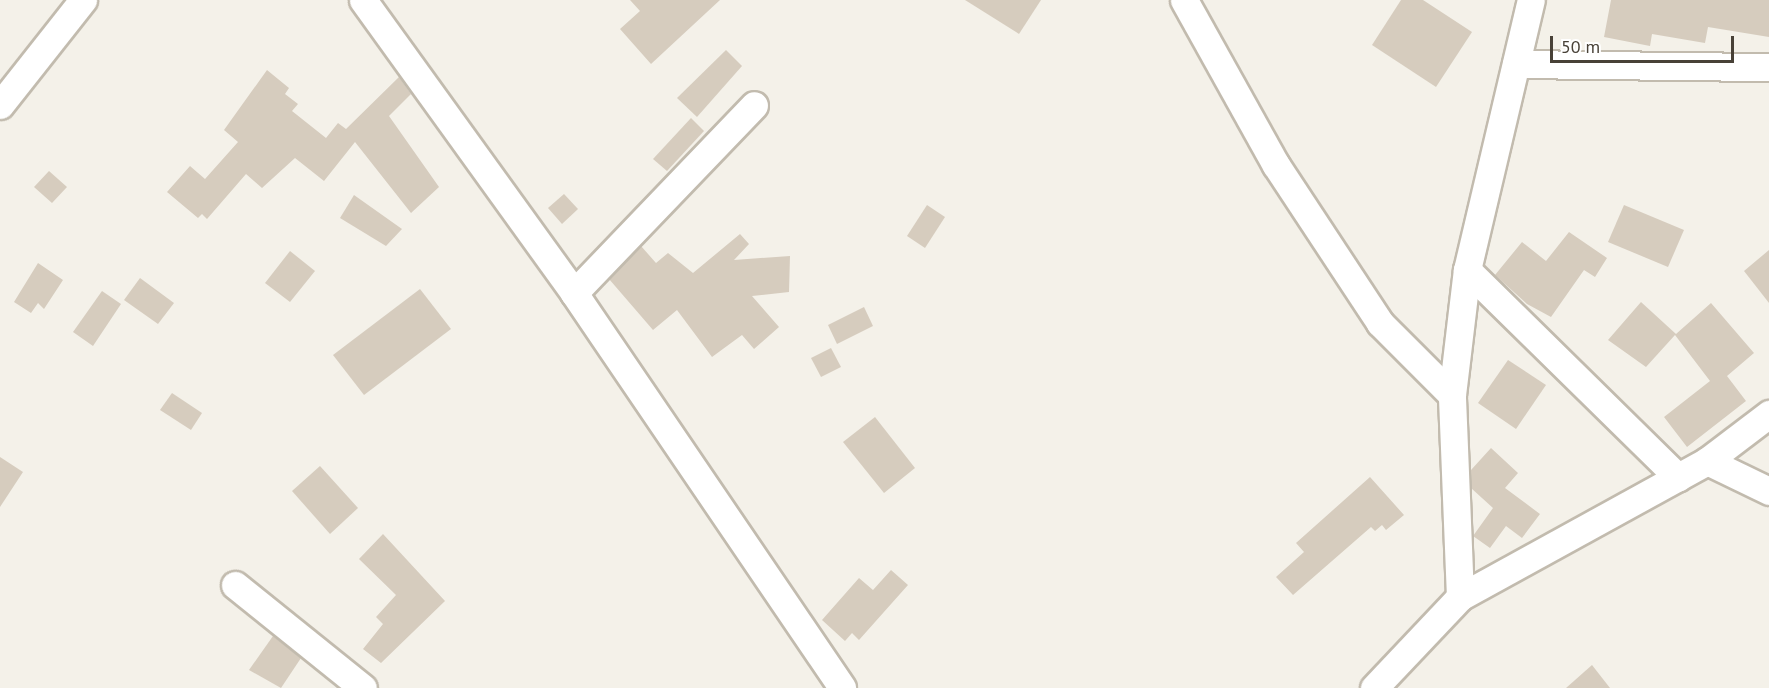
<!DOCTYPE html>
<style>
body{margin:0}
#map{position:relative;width:1769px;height:688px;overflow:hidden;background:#f4f1e9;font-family:"PT Sans",sans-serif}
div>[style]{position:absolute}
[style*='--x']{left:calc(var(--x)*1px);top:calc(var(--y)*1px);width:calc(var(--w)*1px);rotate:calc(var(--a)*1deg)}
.building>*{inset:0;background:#d6ccbe}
.roads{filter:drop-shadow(2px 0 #c2bbae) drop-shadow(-2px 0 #c2bbae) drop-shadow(0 2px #c2bbae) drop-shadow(0 -2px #c2bbae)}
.street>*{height:27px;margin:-13.5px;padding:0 13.5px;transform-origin:13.5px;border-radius:13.5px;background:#fff}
span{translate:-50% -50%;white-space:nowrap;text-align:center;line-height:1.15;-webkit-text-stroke:6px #fff;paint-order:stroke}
.scale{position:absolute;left:1550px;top:36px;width:184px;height:27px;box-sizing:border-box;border:3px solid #484137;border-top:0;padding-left:8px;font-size:18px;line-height:21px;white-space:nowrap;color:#484137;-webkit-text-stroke:4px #fff;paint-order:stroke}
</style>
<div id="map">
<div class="building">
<i style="clip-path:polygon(630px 0,720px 0,651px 64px,620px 29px,640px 11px)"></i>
<i style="clip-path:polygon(965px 0,1041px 0,1019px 34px)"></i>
<i style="clip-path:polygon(1401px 0,1423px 0,1472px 32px,1436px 87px,1372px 45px)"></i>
<i style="clip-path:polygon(1611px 0,1769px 0,1769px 37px,1708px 27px,1705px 43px,1652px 34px,1650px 46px,1604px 37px)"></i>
<i style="clip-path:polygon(726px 50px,742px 66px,697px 117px,677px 98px)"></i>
<i style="clip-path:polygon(267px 70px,289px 88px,285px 94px,298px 104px,292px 111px,326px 138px,338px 123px,346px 129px,399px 77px,411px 94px,389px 116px,439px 187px,411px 213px,355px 142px,324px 181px,295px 158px,262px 188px,246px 174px,207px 219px,202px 214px,198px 218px,167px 192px,190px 166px,205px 179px,238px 142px,224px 130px)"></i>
<i style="clip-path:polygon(691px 118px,704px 131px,667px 171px,653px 159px)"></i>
<i style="clip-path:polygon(49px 171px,67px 187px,52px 203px,34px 187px)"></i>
<i style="clip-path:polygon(564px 194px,578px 209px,562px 224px,548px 208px)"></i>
<i style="clip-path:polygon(354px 195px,402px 229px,386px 246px,340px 218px)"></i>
<i style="clip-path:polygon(927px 205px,945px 217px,925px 248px,907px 236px)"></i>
<i style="clip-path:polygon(1624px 205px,1684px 230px,1668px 267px,1608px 242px)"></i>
<i style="clip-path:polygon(1569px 232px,1607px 258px,1595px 277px,1584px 270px,1551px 317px,1527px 304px,1495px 275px,1522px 242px,1546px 261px)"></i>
<i style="clip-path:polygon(740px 234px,749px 244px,734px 260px,790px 256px,789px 292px,752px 296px,779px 327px,754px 349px,742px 335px,712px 357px,677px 310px,653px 330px,609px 279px,641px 246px,656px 263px,668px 253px,693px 273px)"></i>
<i style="clip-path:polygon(1769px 250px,1769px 303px,1744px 271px)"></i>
<i style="clip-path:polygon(290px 251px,315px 271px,290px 302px,265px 283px)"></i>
<i style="clip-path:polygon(38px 263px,63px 280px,44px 309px,38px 303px,31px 313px,14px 302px)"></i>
<i style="clip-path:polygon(140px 278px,174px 303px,158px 324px,124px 300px)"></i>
<i style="clip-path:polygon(420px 289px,451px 329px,364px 395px,333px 355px)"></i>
<i style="clip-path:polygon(102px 291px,121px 304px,93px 346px,73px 332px)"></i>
<i style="clip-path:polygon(1641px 302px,1676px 334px,1711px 303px,1754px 353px,1727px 376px,1746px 401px,1687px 447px,1664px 417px,1710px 381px,1675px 335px,1646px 367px,1608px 340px)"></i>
<i style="clip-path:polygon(864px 307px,873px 326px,837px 344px,828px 325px)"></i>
<i style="clip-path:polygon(831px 348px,841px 367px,821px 377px,811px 358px)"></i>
<i style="clip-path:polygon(1508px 360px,1546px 385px,1516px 429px,1478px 403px)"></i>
<i style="clip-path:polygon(172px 393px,202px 413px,191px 430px,160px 410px)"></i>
<i style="clip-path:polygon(875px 417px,915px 468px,884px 493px,843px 442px)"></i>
<i style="clip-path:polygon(1491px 448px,1518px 473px,1505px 488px,1540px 514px,1522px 538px,1506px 526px,1490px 548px,1473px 536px,1493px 508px,1471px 488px,1471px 470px)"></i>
<i style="clip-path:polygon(0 457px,23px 472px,0 507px)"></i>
<i style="clip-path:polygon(320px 466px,358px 508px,330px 534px,292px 491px)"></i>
<i style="clip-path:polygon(1370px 477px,1404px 515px,1386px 530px,1382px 525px,1375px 531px,1371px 527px,1293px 595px,1276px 577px,1304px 552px,1296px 543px)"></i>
<i style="clip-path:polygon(383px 534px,445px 601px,381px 663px,363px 649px,383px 624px,376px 617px,396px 595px,359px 559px)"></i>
<i style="clip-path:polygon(891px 570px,908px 585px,859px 640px,852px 633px,845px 641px,822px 620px,859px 578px,873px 590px)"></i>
<i style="clip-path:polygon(273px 636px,301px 658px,281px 688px,249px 670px)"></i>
<i style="clip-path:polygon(1592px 665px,1610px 688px,1566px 688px)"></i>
</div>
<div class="roads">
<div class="street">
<i style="--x:363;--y:0;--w:361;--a:54.2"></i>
<i style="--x:574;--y:293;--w:477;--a:55.8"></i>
<i style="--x:1184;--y:0;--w:189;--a:60.9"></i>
<i style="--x:1276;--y:165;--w:189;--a:56.6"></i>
<i style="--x:1380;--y:323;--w:102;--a:45"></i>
<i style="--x:1516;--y:64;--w:253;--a:0.7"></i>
<i style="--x:0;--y:105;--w:134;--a:-51.7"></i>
<i style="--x:1467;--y:270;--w:296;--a:44.5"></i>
<i style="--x:574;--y:293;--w:260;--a:-46.2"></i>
<i style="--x:1707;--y:461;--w:69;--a:25.8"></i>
<i style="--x:235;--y:585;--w:164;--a:38.8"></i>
<i style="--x:1460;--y:597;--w:202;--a:-92.3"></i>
<i style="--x:1452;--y:395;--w:126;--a:-83.2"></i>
<i style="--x:1467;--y:270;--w:277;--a:-76.7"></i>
<i style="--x:1374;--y:688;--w:125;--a:-46.6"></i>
<i style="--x:1460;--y:597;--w:282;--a:-28.8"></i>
<i style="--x:1707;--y:461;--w:78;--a:-37.2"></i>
</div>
</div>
<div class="scale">50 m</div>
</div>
